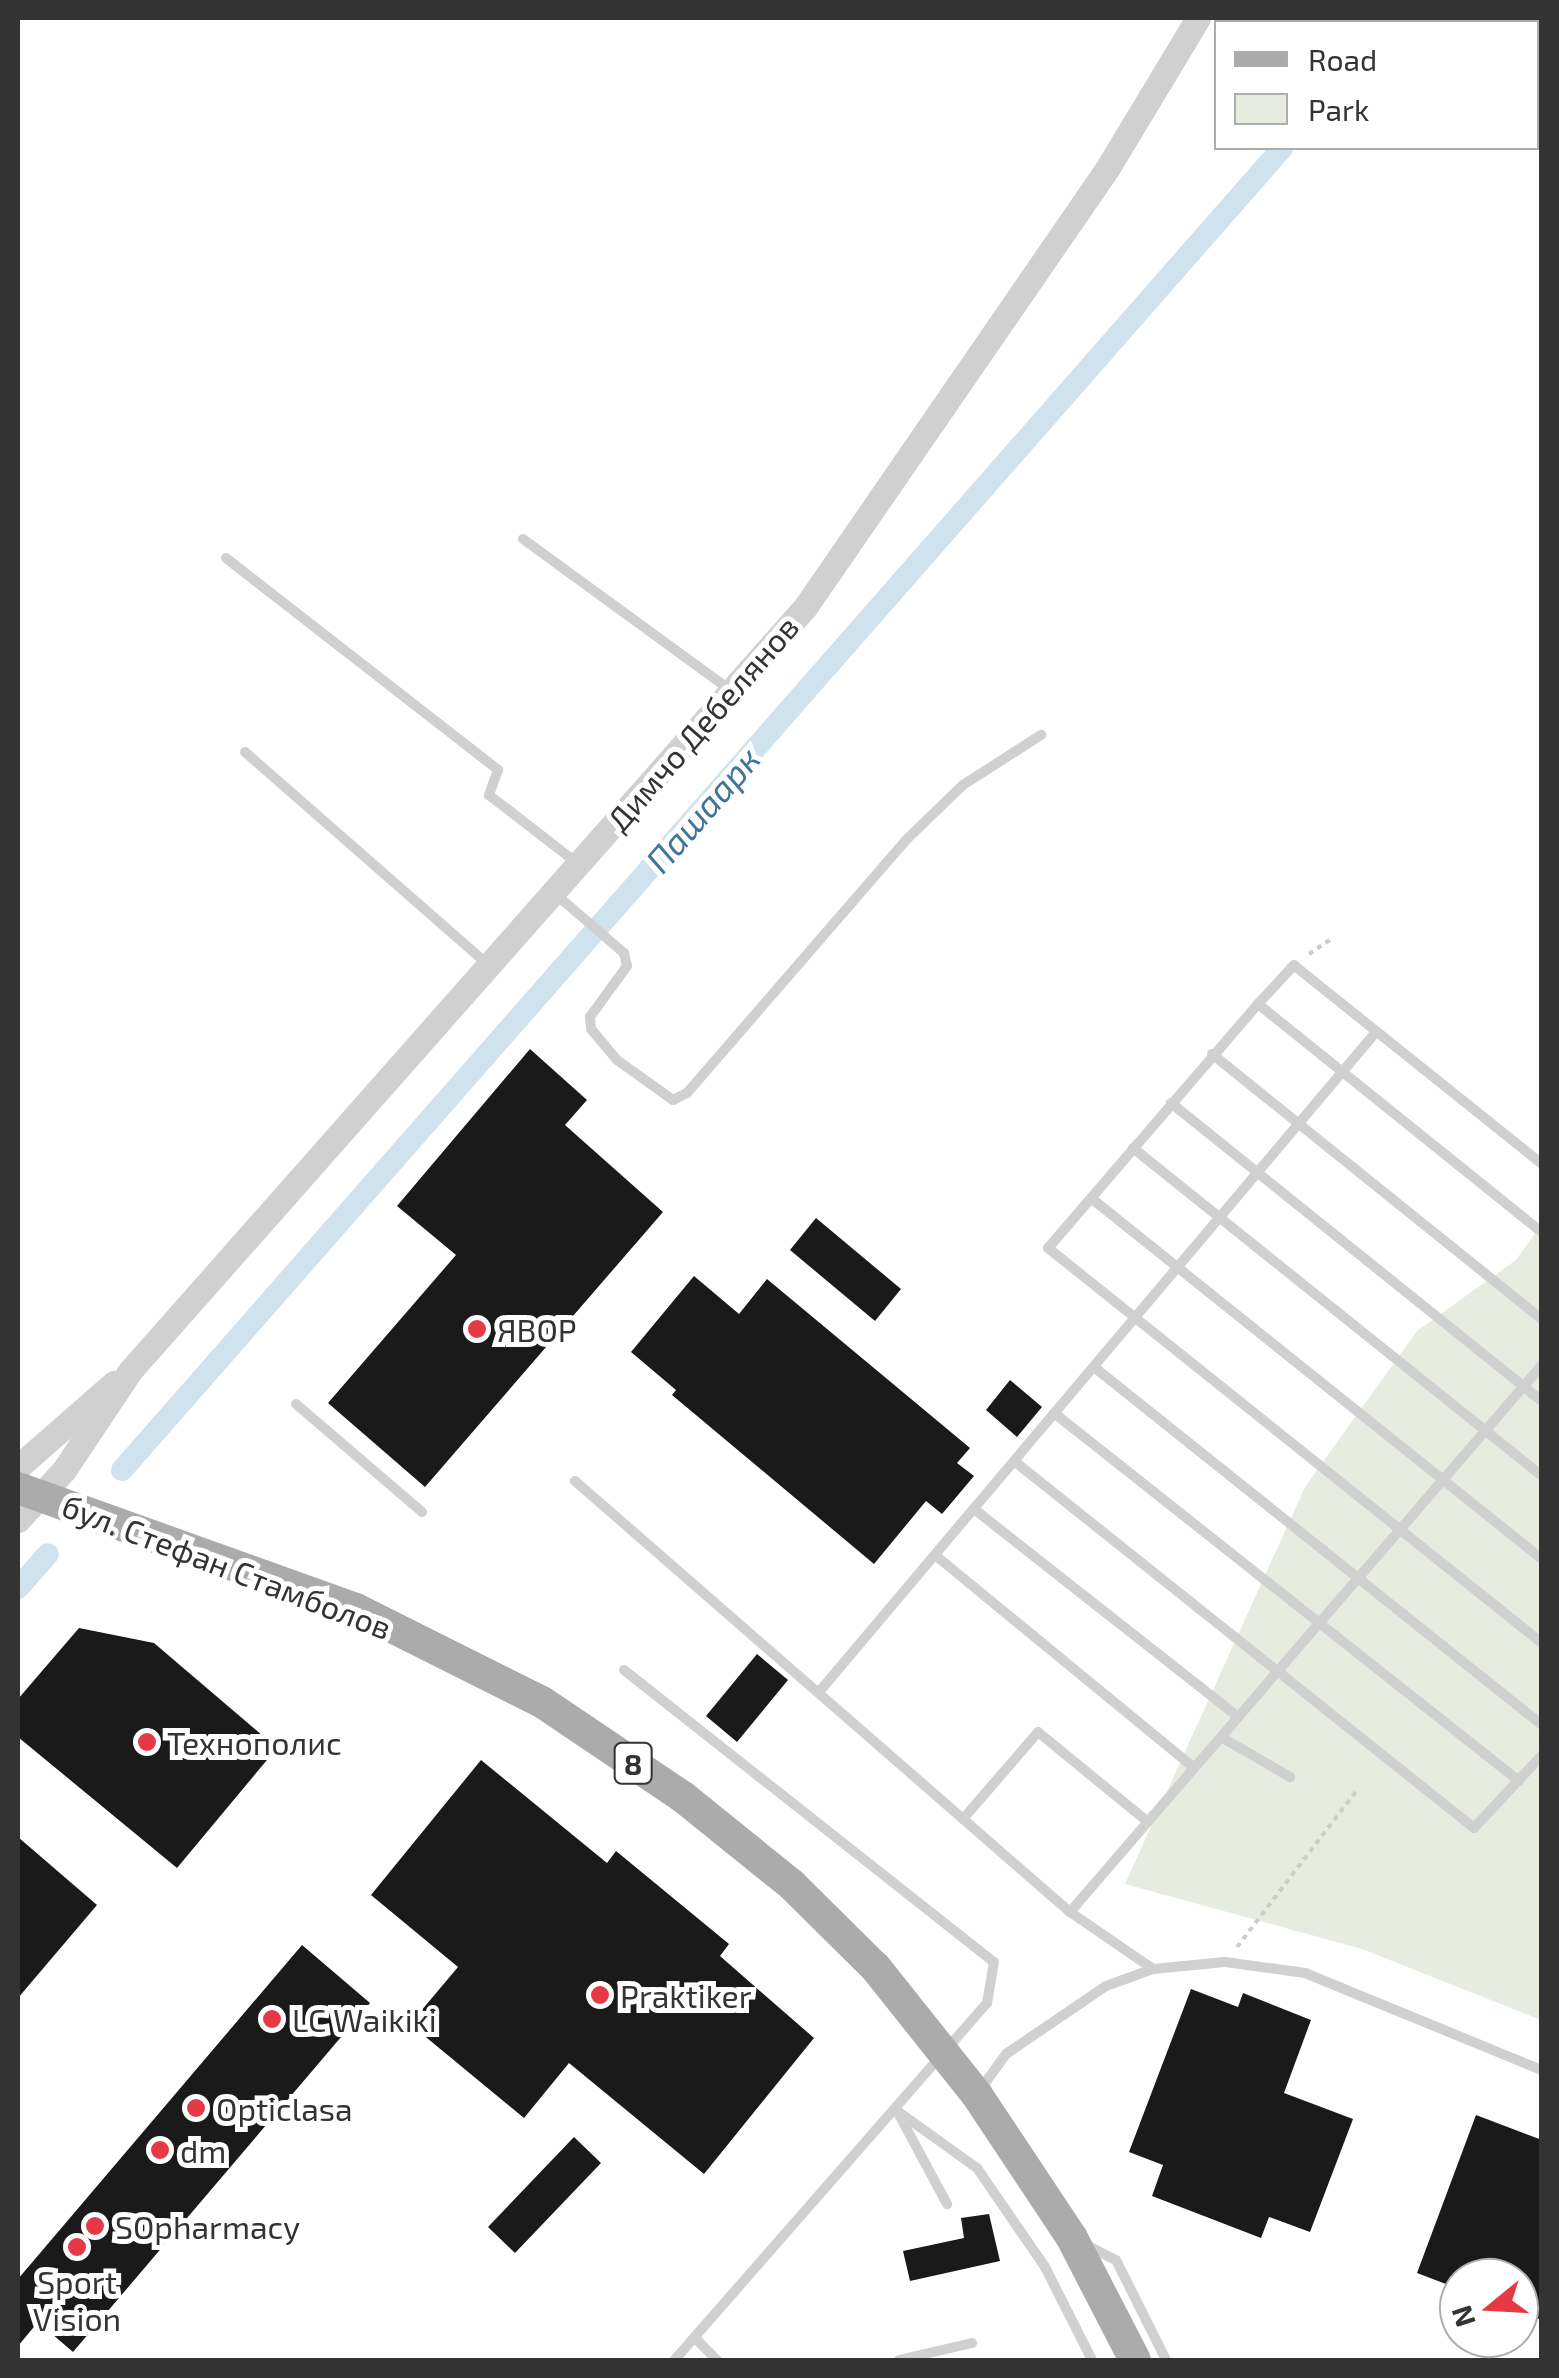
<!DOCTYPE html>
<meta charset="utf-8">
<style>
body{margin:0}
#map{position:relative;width:1559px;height:2378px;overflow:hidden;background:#fff;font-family:"Exo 2",sans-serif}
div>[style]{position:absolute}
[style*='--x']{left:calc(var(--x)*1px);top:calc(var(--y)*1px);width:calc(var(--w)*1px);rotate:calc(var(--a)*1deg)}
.green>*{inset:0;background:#e6ecdf}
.canal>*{height:22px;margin:-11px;padding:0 11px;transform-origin:11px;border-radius:11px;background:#cfe2ee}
.building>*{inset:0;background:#1a1a1a}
.path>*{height:4px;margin-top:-2px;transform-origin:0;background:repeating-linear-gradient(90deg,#cdcdcd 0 5px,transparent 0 10px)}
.service>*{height:10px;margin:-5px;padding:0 5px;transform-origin:5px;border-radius:5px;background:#d0d0d0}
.tertiary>*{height:25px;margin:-12.5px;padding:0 12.5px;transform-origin:12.5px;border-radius:12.5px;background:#d0d0d0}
.primary>*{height:32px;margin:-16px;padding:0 16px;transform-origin:16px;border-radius:16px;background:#ababab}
.dots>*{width:28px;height:28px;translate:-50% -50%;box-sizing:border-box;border:5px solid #fff;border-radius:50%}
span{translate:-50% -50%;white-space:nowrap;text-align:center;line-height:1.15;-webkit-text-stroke:10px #fff;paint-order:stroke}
.shield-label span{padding:2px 8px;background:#fff;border:2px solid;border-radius:8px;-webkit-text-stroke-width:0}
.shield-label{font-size:30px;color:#333;font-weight:700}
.street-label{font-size:32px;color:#333}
.poi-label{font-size:32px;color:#333}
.left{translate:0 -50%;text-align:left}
.water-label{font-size:35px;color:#3f7597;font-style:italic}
.frame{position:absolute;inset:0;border:20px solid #333;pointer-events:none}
.legend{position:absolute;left:1214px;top:20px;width:325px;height:130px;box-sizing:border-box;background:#fff;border:2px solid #adadad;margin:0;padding:12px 18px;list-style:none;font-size:30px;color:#333}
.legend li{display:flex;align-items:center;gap:20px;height:50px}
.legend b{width:50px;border:2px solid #adadad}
.north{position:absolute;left:1439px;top:2258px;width:100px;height:100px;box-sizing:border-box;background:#fff;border:2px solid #adadad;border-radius:50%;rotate:252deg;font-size:28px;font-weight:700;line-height:40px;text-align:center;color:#333}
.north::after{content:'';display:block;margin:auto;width:35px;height:45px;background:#e63946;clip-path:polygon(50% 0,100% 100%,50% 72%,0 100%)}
</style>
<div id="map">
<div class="green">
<i style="clip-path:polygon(1541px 1225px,1541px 2020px,1362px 1949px,1125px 1884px,1305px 1487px,1417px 1331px,1516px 1260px)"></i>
</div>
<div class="canal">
<i style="--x:1392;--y:22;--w:6;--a:-39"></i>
<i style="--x:122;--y:1470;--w:1759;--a:-48.73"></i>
<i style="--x:18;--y:1588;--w:45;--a:-48.6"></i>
</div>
<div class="building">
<i style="clip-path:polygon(530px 1049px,587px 1100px,565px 1125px,663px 1212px,425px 1487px,328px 1403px,456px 1255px,397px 1206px)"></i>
<i style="clip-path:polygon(816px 1218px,901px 1289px,875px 1321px,790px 1250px)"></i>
<i style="clip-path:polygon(694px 1276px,739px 1314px,767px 1279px,970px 1448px,957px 1463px,974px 1476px,942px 1514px,926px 1501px,874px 1564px,672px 1395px,676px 1390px,631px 1352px)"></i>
<i style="clip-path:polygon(1010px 1380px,1042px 1407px,1017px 1437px,986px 1410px)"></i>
<i style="clip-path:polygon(79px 1628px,154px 1643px,277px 1748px,177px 1868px,18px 1737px,18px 1699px)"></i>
<i style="clip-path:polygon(757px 1654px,788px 1680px,737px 1742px,706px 1716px)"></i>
<i style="clip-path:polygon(481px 1760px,607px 1863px,616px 1851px,729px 1944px,720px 1956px,814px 2038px,704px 2174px,569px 2063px,524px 2118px,410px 2024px,458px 1967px,371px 1895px)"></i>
<i style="clip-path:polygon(18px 1837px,97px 1905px,18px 1998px)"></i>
<i style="clip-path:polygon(302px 1945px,370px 2003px,73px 2352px,38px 2322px,18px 2346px,18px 2279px)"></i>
<i style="clip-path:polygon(1191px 1989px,1238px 2007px,1243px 1993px,1311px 2020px,1284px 2093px,1353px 2119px,1310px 2232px,1269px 2217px,1261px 2238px,1152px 2196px,1163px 2165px,1129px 2152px)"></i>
<i style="clip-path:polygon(1476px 2115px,1542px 2140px,1542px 2320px,1519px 2312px,1519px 2278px,1459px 2278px,1459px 2289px,1417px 2273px)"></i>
<i style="clip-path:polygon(574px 2137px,601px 2163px,515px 2253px,488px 2227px)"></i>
<i style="clip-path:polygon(989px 2214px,1000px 2261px,910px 2281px,903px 2251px,964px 2238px,961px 2218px)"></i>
</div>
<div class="path">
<i style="--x:1309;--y:954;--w:30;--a:-34"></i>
<i style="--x:1237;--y:1947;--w:198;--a:-52.6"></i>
</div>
<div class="service">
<i style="--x:523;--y:539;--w:256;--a:36.1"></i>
<i style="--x:226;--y:558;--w:345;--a:37.9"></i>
<i style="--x:498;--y:770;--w:27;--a:110"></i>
<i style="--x:489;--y:795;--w:111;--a:37.7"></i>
<i style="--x:245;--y:752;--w:322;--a:41.2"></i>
<i style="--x:553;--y:892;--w:94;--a:40.7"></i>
<i style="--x:624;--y:953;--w:13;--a:77"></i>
<i style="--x:627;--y:966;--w:63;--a:126"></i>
<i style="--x:590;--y:1017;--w:12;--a:85"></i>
<i style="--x:591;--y:1029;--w:40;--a:50"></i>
<i style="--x:617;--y:1060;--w:69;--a:35.5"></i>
<i style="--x:673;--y:1100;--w:16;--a:-27"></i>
<i style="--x:687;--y:1093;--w:335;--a:-49.1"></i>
<i style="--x:906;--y:840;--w:79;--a:-44"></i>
<i style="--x:963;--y:785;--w:93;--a:-32.7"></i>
<i style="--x:1258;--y:1004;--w:322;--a:130.7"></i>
<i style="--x:1048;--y:1248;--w:633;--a:38.65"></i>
<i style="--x:1212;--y:1054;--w:423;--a:38.8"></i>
<i style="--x:1171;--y:1103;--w:476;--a:38.8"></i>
<i style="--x:1133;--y:1148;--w:524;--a:38.73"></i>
<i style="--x:1542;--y:1164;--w:318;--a:-141.3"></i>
<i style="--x:1294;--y:965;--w:53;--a:132.7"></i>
<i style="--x:1258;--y:1004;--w:364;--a:38.8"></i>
<i style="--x:1091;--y:1198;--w:578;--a:38.68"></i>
<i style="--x:1094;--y:1367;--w:573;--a:38.63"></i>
<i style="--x:296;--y:1404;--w:166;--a:40.6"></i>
<i style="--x:1054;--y:1413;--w:593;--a:38.36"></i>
<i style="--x:1014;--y:1461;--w:588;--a:38.58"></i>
<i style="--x:1474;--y:1828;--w:100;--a:-47"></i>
<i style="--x:575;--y:1481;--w:656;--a:41.05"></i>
<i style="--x:1070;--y:1912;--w:101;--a:34.5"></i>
<i style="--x:974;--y:1509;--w:336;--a:38.2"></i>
<i style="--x:935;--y:1555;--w:335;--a:39.4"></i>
<i style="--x:624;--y:1670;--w:471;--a:38.3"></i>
<i style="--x:994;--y:1962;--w:42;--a:99.7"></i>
<i style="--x:987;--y:2003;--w:475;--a:131.2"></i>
<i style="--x:819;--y:1692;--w:864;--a:-49.84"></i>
<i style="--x:1221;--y:1737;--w:80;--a:30.1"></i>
<i style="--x:963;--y:1819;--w:115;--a:-49.2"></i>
<i style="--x:1038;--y:1732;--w:142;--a:39.3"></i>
<i style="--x:1070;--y:1912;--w:722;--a:-49.21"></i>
<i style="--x:980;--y:2090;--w:44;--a:-54.2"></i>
<i style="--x:1006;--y:2054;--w:121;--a:-34.2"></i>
<i style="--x:1106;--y:1986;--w:50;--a:-19.9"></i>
<i style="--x:1153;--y:1969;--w:72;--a:-5.6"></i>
<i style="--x:1225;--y:1962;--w:81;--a:7.8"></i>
<i style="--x:1305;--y:1973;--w:256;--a:22.3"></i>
<i style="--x:896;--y:2110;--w:100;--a:35.6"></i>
<i style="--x:977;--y:2168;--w:120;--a:55.5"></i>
<i style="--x:1045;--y:2267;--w:104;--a:63.2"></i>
<i style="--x:897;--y:2111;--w:106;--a:61.7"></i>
<i style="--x:1088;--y:2246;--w:31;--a:27"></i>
<i style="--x:1116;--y:2260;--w:112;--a:63.4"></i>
<i style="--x:695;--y:2338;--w:31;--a:45"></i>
<i style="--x:899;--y:2360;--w:75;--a:-13.1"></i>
</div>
<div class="tertiary">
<i style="--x:18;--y:1467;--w:128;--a:-41.2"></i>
<i style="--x:18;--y:1520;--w:68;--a:-47.4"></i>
<i style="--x:64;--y:1470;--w:119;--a:-56.3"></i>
<i style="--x:130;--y:1371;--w:1021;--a:-48.53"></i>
<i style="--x:806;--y:606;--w:531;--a:-55.44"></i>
<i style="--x:1107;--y:169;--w:176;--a:-58.9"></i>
</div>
<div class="primary">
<i style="--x:18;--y:1488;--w:359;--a:19.7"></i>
<i style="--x:356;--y:1609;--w:208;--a:26.6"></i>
<i style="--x:542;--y:1702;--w:170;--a:34"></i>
<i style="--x:683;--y:1797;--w:140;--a:38.9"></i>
<i style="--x:792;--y:1885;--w:118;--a:44.7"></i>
<i style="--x:876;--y:1968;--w:162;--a:51.5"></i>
<i style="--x:977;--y:2095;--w:172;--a:56.4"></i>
<i style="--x:1072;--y:2238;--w:137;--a:62.7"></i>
</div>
<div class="dots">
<i style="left:477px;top:1329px;background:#e63946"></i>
<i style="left:147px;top:1742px;background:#e63946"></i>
<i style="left:600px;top:1995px;background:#e63946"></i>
<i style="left:272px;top:2019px;background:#e63946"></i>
<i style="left:196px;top:2108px;background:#e63946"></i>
<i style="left:160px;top:2150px;background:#e63946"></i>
<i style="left:95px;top:2226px;background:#e63946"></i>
<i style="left:77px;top:2247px;background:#e63946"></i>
</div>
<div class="shield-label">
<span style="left:633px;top:1763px">8</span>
</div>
<div class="street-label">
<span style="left:702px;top:723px;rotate:-49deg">Димчо Дебелянов</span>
<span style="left:227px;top:1566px;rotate:21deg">бул. Стефан Стамболов</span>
</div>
<div class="poi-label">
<span class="left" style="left:497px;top:1329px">ЯВОР</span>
<span class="left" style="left:167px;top:1742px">Технополис</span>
<span class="left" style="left:620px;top:1995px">Praktiker</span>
<span class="left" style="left:292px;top:2019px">LC Waikiki</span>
<span class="left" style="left:216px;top:2108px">Opticlasa</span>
<span class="left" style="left:180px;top:2150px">dm</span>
<span class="left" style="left:115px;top:2226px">SOpharmacy</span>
<span style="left:77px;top:2300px">Sport<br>Vision</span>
</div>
<div class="water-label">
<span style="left:702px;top:809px;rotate:-49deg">Пашаарк</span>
</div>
<div class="frame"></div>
<ul class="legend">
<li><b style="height:12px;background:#ababab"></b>Road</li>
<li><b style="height:28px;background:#e6ecdf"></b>Park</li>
</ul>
<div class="north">N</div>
</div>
